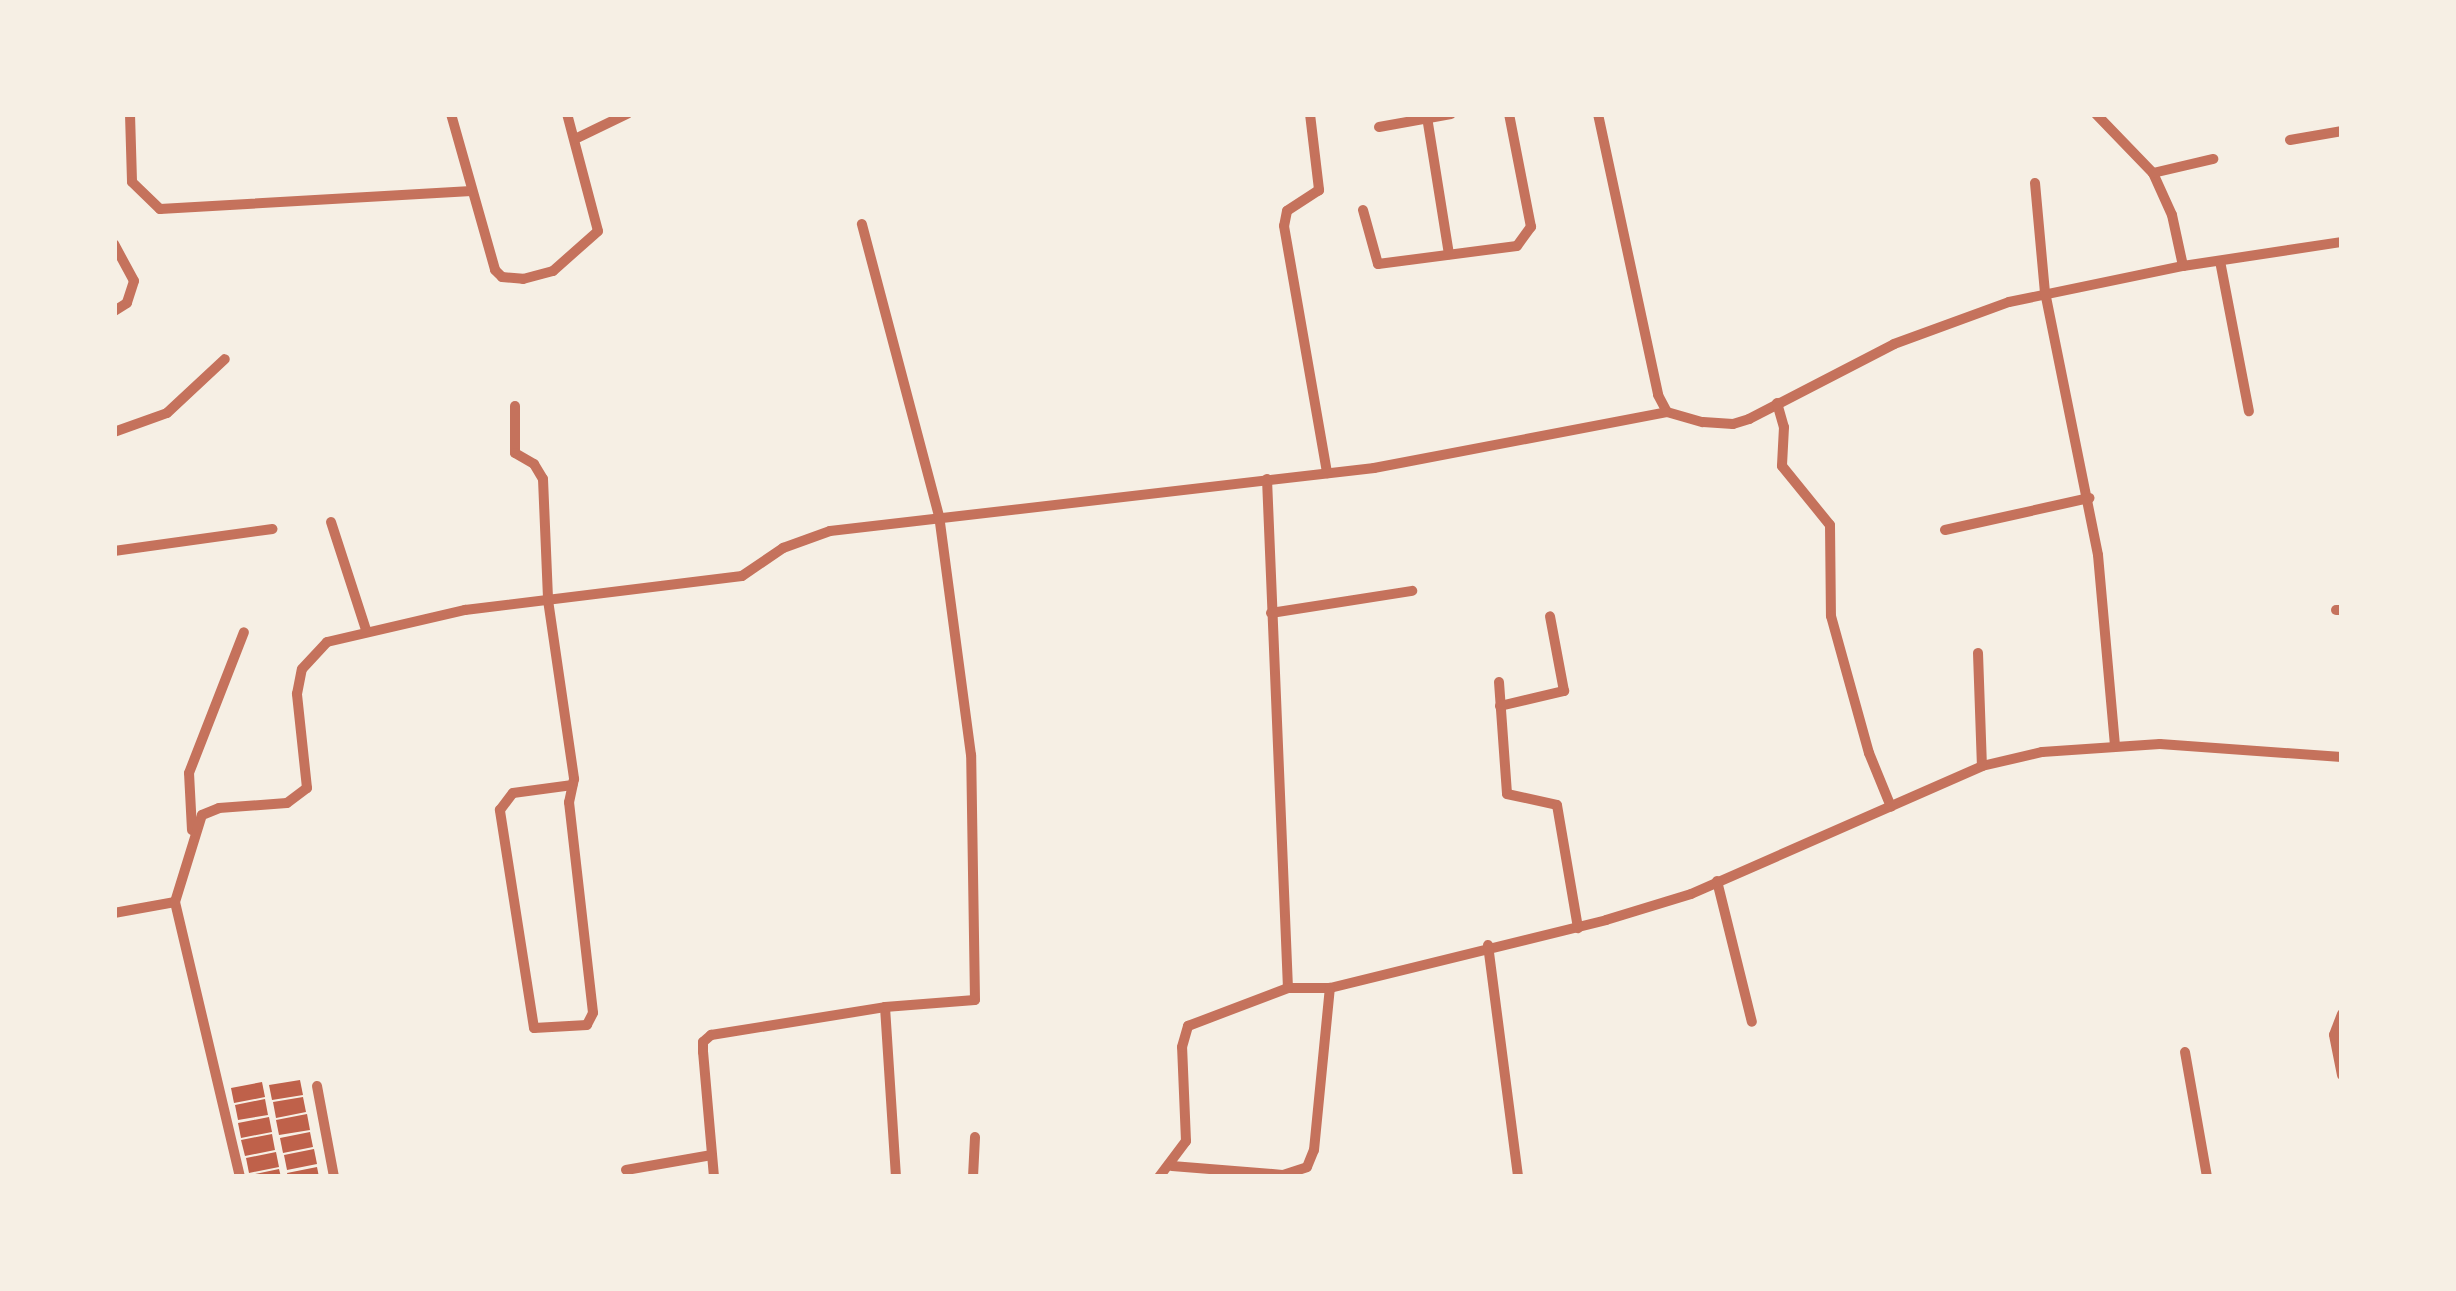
<!DOCTYPE html>
<style>
body{margin:0}
#map{position:relative;width:2456px;height:1291px;overflow:hidden;background:#f6efe4;font-family:"PT Serif",serif}
div>[style]{position:absolute}
[style*='--x']{left:calc(var(--x)*1px);top:calc(var(--y)*1px);width:calc(var(--w)*1px);rotate:calc(var(--a)*1deg)}
.building>*{inset:0;background:#bf614a}
.minor>*{height:10px;margin:-5px;padding:0 5px;transform-origin:5px;border-radius:5px;background:#c5725c}
span{translate:-50% -50%;white-space:nowrap;text-align:center;line-height:1.15;-webkit-text-stroke:10px #f6efe4;paint-order:stroke}
.frame{position:absolute;inset:0;border:117px solid #f6efe4;pointer-events:none}
</style>
<div id="map">
<div class="building">
<i style="clip-path:polygon(300px 1080px,303px 1095px,272px 1100px,269px 1085px)"></i>
<i style="clip-path:polygon(262px 1082px,265px 1097px,234px 1103px,231px 1088px)"></i>
<i style="clip-path:polygon(303px 1097px,306px 1112px,276px 1118px,273px 1102px)"></i>
<i style="clip-path:polygon(265px 1099px,268px 1115px,238px 1120px,235px 1105px)"></i>
<i style="clip-path:polygon(307px 1114px,310px 1130px,279px 1135px,276px 1120px)"></i>
<i style="clip-path:polygon(269px 1117px,272px 1132px,241px 1138px,238px 1123px)"></i>
<i style="clip-path:polygon(310px 1132px,313px 1147px,283px 1153px,280px 1138px)"></i>
<i style="clip-path:polygon(272px 1134px,275px 1150px,245px 1156px,241px 1140px)"></i>
<i style="clip-path:polygon(314px 1149px,317px 1164px,287px 1170px,284px 1155px)"></i>
<i style="clip-path:polygon(276px 1152px,279px 1167px,249px 1173px,246px 1158px)"></i>
<i style="clip-path:polygon(317px 1167px,319px 1177px,288px 1177px,287px 1173px)"></i>
<i style="clip-path:polygon(279px 1169px,281px 1177px,251px 1177px,251px 1175px)"></i>
</div>
<div class="minor">
<i style="--x:130;--y:114;--w:68;--a:88.3"></i>
<i style="--x:132;--y:182;--w:39;--a:44"></i>
<i style="--x:160;--y:209;--w:312;--a:-3.3"></i>
<i style="--x:451;--y:114;--w:162;--a:74.2"></i>
<i style="--x:495;--y:270;--w:10;--a:45"></i>
<i style="--x:502;--y:277;--w:21;--a:5"></i>
<i style="--x:523;--y:279;--w:31;--a:-15"></i>
<i style="--x:553;--y:271;--w:60;--a:-41.6"></i>
<i style="--x:598;--y:231;--w:121;--a:-104.8"></i>
<i style="--x:1310;--y:114;--w:77;--a:83.2"></i>
<i style="--x:1319;--y:190;--w:38;--a:147"></i>
<i style="--x:1287;--y:211;--w:15;--a:101"></i>
<i style="--x:1284;--y:226;--w:251;--a:80.1"></i>
<i style="--x:1598;--y:114;--w:287;--a:77.9"></i>
<i style="--x:1658;--y:395;--w:19;--a:62"></i>
<i style="--x:1667;--y:412;--w:37;--a:16"></i>
<i style="--x:1703;--y:422;--w:30;--a:4"></i>
<i style="--x:1733;--y:424;--w:17;--a:-17"></i>
<i style="--x:1749;--y:419;--w:163;--a:-27.3"></i>
<i style="--x:1894;--y:344;--w:122;--a:-20.1"></i>
<i style="--x:2009;--y:302;--w:178;--a:-11.7"></i>
<i style="--x:2183;--y:266;--w:161;--a:-8.6"></i>
<i style="--x:2096;--y:114;--w:82;--a:46"></i>
<i style="--x:2153;--y:173;--w:46;--a:65.7"></i>
<i style="--x:2172;--y:215;--w:52;--a:77.8"></i>
<i style="--x:1427;--y:117;--w:139;--a:80.9"></i>
<i style="--x:1379;--y:127;--w:73;--a:-10.2"></i>
<i style="--x:575;--y:139;--w:58;--a:-25.7"></i>
<i style="--x:2290;--y:140;--w:53;--a:-9.8"></i>
<i style="--x:2153;--y:173;--w:62;--a:-13.1"></i>
<i style="--x:2035;--y:183;--w:109;--a:84.8"></i>
<i style="--x:2045;--y:292;--w:268;--a:78.6"></i>
<i style="--x:2098;--y:555;--w:191;--a:84.9"></i>
<i style="--x:1363;--y:210;--w:56;--a:74.5"></i>
<i style="--x:1378;--y:264;--w:140;--a:-7.4"></i>
<i style="--x:1517;--y:246;--w:24;--a:-54"></i>
<i style="--x:1531;--y:227;--w:115;--a:-101"></i>
<i style="--x:114;--y:244;--w:42;--a:61.6"></i>
<i style="--x:134;--y:281;--w:23;--a:108"></i>
<i style="--x:127;--y:303;--w:15;--a:148"></i>
<i style="--x:2220;--y:261;--w:153;--a:79.1"></i>
<i style="--x:1777;--y:403;--w:25;--a:74"></i>
<i style="--x:1784;--y:427;--w:39;--a:93"></i>
<i style="--x:1782;--y:466;--w:76;--a:50.9"></i>
<i style="--x:1830;--y:525;--w:91;--a:89.4"></i>
<i style="--x:1831;--y:616;--w:142;--a:74.5"></i>
<i style="--x:1869;--y:753;--w:58;--a:67.8"></i>
<i style="--x:515;--y:406;--w:47;--a:90"></i>
<i style="--x:515;--y:453;--w:22;--a:30"></i>
<i style="--x:534;--y:464;--w:17;--a:59"></i>
<i style="--x:543;--y:479;--w:121;--a:87.6"></i>
<i style="--x:548;--y:600;--w:181;--a:81.7"></i>
<i style="--x:574;--y:779;--w:24;--a:102"></i>
<i style="--x:569;--y:802;--w:212;--a:83.5"></i>
<i style="--x:593;--y:1013;--w:13;--a:117"></i>
<i style="--x:587;--y:1025;--w:53;--a:176.8"></i>
<i style="--x:534;--y:1028;--w:221;--a:-98.9"></i>
<i style="--x:500;--y:810;--w:21;--a:-53"></i>
<i style="--x:513;--y:793;--w:60;--a:-7.7"></i>
<i style="--x:114;--y:432;--w:56;--a:-19.7"></i>
<i style="--x:167;--y:413;--w:79;--a:-43"></i>
<i style="--x:1267;--y:479;--w:509;--a:87.64"></i>
<i style="--x:1288;--y:988;--w:42;--a:0"></i>
<i style="--x:1330;--y:988;--w:284;--a:-13.8"></i>
<i style="--x:1606;--y:920;--w:89;--a:-17"></i>
<i style="--x:1691;--y:894;--w:318;--a:-23.7"></i>
<i style="--x:1982;--y:766;--w:62;--a:-13.1"></i>
<i style="--x:2042;--y:752;--w:118;--a:-3.9"></i>
<i style="--x:2160;--y:744;--w:182;--a:4.1"></i>
<i style="--x:331;--y:522;--w:114;--a:72"></i>
<i style="--x:1945;--y:530;--w:148;--a:-12.5"></i>
<i style="--x:114;--y:551;--w:160;--a:-7.9"></i>
<i style="--x:2336;--y:610;--w:6;--a:0"></i>
<i style="--x:1271;--y:613;--w:143;--a:-8.9"></i>
<i style="--x:1978;--y:653;--w:113;--a:88"></i>
<i style="--x:1499;--y:682;--w:112;--a:85.9"></i>
<i style="--x:1507;--y:794;--w:51;--a:12.4"></i>
<i style="--x:1557;--y:805;--w:125;--a:80.3"></i>
<i style="--x:1500;--y:706;--w:66;--a:-13.2"></i>
<i style="--x:1564;--y:691;--w:76;--a:-100.6"></i>
<i style="--x:192;--y:830;--w:57;--a:-93"></i>
<i style="--x:189;--y:773;--w:151;--a:-68.7"></i>
<i style="--x:1717;--y:881;--w:145;--a:76.1"></i>
<i style="--x:114;--y:913;--w:62;--a:-10.2"></i>
<i style="--x:1488;--y:945;--w:234;--a:82.6"></i>
<i style="--x:885;--y:1007;--w:170;--a:86.3"></i>
<i style="--x:2342;--y:1014;--w:22;--a:111"></i>
<i style="--x:2334;--y:1035;--w:41;--a:78.7"></i>
<i style="--x:2185;--y:1052;--w:127;--a:80"></i>
<i style="--x:317;--y:1086;--w:93;--a:79.4"></i>
<i style="--x:1172;--y:1166;--w:111;--a:4.6"></i>
<i style="--x:1283;--y:1175;--w:25;--a:-18"></i>
<i style="--x:1307;--y:1167;--w:18;--a:-68"></i>
<i style="--x:1314;--y:1150;--w:163;--a:-84.4"></i>
<i style="--x:626;--y:1170;--w:87;--a:-9.9"></i>
<i style="--x:240;--y:1177;--w:283;--a:-103.3"></i>
<i style="--x:175;--y:902;--w:91;--a:-72.8"></i>
<i style="--x:202;--y:815;--w:18;--a:-22"></i>
<i style="--x:219;--y:808;--w:68;--a:-4.2"></i>
<i style="--x:287;--y:803;--w:25;--a:-37"></i>
<i style="--x:307;--y:788;--w:95;--a:-96.1"></i>
<i style="--x:297;--y:694;--w:25;--a:-79"></i>
<i style="--x:302;--y:669;--w:37;--a:-47"></i>
<i style="--x:327;--y:642;--w:142;--a:-13.1"></i>
<i style="--x:465;--y:610;--w:279;--a:-7"></i>
<i style="--x:742;--y:576;--w:50;--a:-34.3"></i>
<i style="--x:783;--y:548;--w:50;--a:-19.9"></i>
<i style="--x:830;--y:531;--w:548;--a:-6.61"></i>
<i style="--x:1374;--y:468;--w:298;--a:-10.8"></i>
<i style="--x:714;--y:1177;--w:125;--a:-95"></i>
<i style="--x:703;--y:1052;--w:10;--a:-90"></i>
<i style="--x:703;--y:1042;--w:11;--a:-41"></i>
<i style="--x:711;--y:1035;--w:176;--a:-9.1"></i>
<i style="--x:885;--y:1007;--w:90;--a:-4.4"></i>
<i style="--x:975;--y:1000;--w:245;--a:-90.9"></i>
<i style="--x:971;--y:755;--w:241;--a:-97.6"></i>
<i style="--x:939;--y:516;--w:302;--a:-104.8"></i>
<i style="--x:973;--y:1177;--w:40;--a:-87.1"></i>
<i style="--x:1159;--y:1177;--w:45;--a:-53.1"></i>
<i style="--x:1186;--y:1141;--w:94;--a:-92.4"></i>
<i style="--x:1182;--y:1047;--w:22;--a:-74"></i>
<i style="--x:1188;--y:1026;--w:107;--a:-20.8"></i>
</div>
<div class="frame"></div>
</div>
